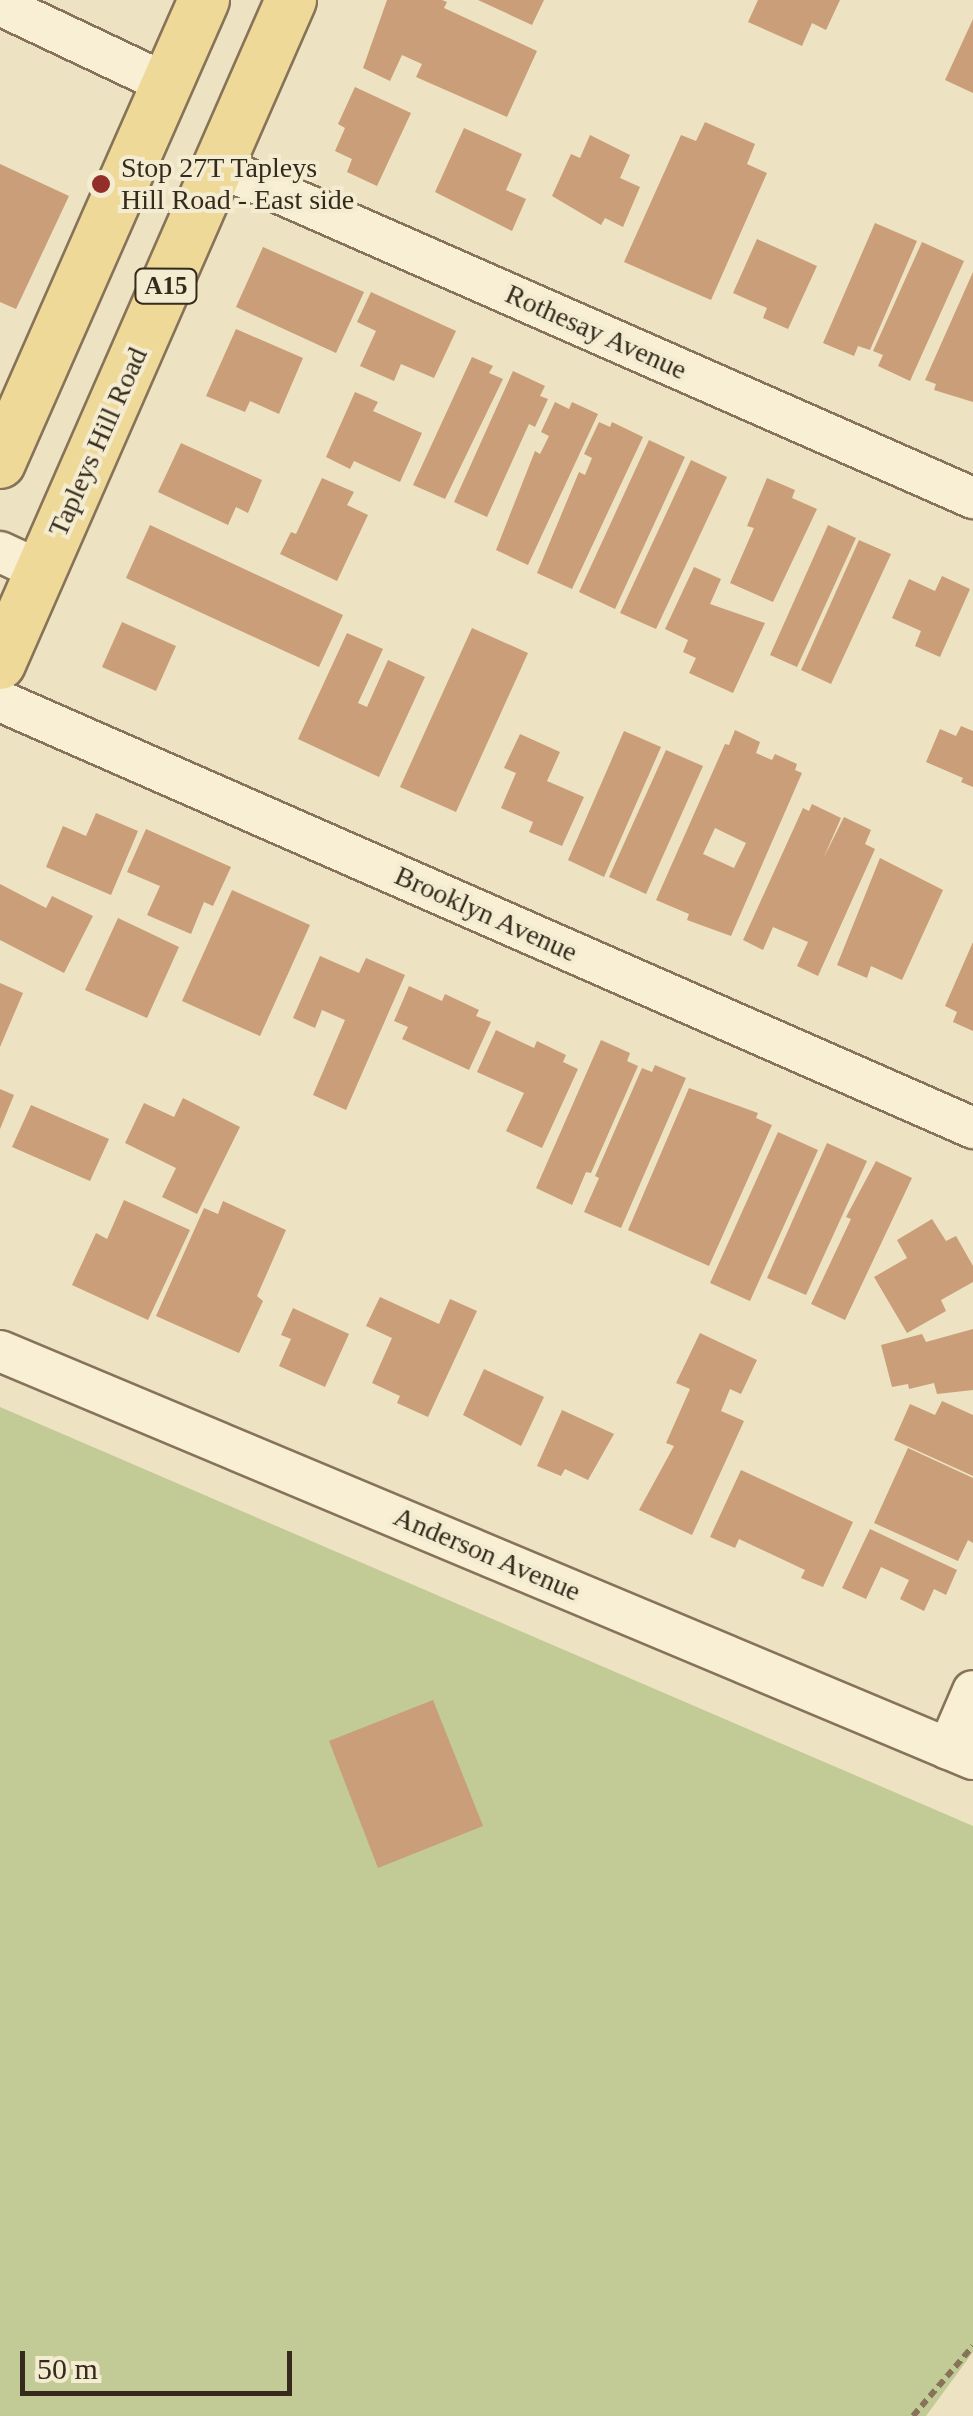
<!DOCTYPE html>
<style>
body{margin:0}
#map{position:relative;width:973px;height:2416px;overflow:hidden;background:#ede2c1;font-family:"Times New Roman",serif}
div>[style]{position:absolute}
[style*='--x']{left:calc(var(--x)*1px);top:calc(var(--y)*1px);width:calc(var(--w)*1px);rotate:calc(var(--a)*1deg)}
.green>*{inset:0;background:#c2ca96}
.building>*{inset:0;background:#ca9e78}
.path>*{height:6px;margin-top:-3px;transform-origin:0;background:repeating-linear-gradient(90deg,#867359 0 8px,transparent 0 13px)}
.roads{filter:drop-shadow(2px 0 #867359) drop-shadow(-2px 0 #867359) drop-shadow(0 2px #867359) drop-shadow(0 -2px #867359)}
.minor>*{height:40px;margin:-20px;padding:0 20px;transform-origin:20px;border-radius:20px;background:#f8efd4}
.major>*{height:50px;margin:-25px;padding:0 25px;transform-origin:25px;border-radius:25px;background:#efd999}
.dots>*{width:28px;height:28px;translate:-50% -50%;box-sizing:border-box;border:5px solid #f4ecd1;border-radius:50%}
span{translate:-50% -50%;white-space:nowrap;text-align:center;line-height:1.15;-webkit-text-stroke:8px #f4ecd1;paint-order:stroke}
.shield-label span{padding:2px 8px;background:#f4ecd1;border:2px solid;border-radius:8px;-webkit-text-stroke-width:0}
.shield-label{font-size:25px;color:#362a1d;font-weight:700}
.poi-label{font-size:28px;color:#362a1d}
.left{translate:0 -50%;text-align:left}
.street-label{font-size:28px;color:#362a1d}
.scale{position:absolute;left:20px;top:2351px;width:272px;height:45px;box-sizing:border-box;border:5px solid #362a1d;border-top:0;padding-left:12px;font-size:30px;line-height:35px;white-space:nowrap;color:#362a1d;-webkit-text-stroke:8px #f4ecd1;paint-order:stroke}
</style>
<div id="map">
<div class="green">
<i style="clip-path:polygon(0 1407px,973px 1826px,973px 2352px,926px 2416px,0 2416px)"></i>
</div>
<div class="building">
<i style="clip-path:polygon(387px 0,442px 0,447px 2px,444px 8px,537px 51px,507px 117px,416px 77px,422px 64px,402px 55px,390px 81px,363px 68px)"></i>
<i style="clip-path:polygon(478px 0,544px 0,532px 25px)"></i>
<i style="clip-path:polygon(758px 0,840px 0,826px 30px,812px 23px,802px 46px,748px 22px)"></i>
<i style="clip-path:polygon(973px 19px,973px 93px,945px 80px)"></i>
<i style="clip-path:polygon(355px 87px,411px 113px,377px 186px,347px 172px,352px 159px,335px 151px,345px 128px,338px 124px)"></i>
<i style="clip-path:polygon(705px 122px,755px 144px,747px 164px,767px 173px,711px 300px,624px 262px,681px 135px,696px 141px)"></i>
<i style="clip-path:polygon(464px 128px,522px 154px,506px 190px,526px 199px,512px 231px,435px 192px)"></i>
<i style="clip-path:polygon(590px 135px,630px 155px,620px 178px,640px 187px,623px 227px,605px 218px,601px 225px,552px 196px,571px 154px,580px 158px)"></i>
<i style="clip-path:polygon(0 164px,69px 196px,16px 309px,0 302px)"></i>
<i style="clip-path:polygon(875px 223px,917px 241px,870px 350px,858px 346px,854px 356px,823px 343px)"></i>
<i style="clip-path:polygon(757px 239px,817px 266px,788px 329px,763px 318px,767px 308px,733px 293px)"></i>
<i style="clip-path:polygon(922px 242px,964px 261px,910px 381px,878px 366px,883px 355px,873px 351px)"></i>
<i style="clip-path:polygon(263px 247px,364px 292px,336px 353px,236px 307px)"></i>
<i style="clip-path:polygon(973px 272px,973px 402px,934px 390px,936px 384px,925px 380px)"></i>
<i style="clip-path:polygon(371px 292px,456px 331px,434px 378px,401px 364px,394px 381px,360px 366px,376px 331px,357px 322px)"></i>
<i style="clip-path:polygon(236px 329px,303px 358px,279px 414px,250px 401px,245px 412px,206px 396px)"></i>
<i style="clip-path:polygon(472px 357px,493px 366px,489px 373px,503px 379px,445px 499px,413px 485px)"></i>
<i style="clip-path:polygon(513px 371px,545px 386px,540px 396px,548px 399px,535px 427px,529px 424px,487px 517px,454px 502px)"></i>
<i style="clip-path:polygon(355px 392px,378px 402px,373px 411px,422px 433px,400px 482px,354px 461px,350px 469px,326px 457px)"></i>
<i style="clip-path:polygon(555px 402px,569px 409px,572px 402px,598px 414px,528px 565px,496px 550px,535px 451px,540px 454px,549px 436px,541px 432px)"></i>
<i style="clip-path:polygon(599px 422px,610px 427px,612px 422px,643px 437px,572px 589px,537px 573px,579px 472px,585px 475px,592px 458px,584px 454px)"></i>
<i style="clip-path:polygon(649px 440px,685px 457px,615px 609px,579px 592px)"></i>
<i style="clip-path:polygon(181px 443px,262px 480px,248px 513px,236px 507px,228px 525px,158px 492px)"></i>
<i style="clip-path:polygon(691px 460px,727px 477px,656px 629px,620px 613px)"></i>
<i style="clip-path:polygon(322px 478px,354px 492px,347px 505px,368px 515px,337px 581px,280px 554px,291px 532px,296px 534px)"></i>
<i style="clip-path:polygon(767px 478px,795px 490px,792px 498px,817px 509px,773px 602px,730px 583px,754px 528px,747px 526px)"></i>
<i style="clip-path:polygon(150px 525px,343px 615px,319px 667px,126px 578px)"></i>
<i style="clip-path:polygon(828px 525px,856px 538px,797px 667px,770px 655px)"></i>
<i style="clip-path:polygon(859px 540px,891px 554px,831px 684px,801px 670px)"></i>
<i style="clip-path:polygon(694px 567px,721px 579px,710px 604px,765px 623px,733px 693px,689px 673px,696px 658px,683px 652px,688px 640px,665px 629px)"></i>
<i style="clip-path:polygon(942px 576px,970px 589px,940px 657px,915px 646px,921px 631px,892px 618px,909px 579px,935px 591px)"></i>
<i style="clip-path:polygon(122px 622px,176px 646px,156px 691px,102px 667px)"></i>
<i style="clip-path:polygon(472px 628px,528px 653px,456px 812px,400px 787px)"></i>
<i style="clip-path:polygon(347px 633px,383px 649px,358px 703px,367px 707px,388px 660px,425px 677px,379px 777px,298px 739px)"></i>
<i style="clip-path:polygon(961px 726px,973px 731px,973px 787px,961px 782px,963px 778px,926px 762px,940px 729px,956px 736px)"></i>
<i style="clip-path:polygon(evenodd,735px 730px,760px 742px,756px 753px,772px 760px,775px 754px,797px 764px,795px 770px,802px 773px,731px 936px,687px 920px,689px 914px,656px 900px,725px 744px,729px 745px,735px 730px,715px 828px,746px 843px,734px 868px,703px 854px,715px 828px)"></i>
<i style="clip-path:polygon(624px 731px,661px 747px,604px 877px,568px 860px)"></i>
<i style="clip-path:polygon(520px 734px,560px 752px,547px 781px,584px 797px,562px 846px,529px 832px,533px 822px,501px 808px,516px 773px,504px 768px)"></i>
<i style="clip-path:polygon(666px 750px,703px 766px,646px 894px,609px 877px)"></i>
<i style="clip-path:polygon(812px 804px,841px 818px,823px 859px,844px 817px,871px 830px,865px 844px,875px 849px,818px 976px,797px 966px,808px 942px,773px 927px,763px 950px,743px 940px,803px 808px,809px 811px)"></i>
<i style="clip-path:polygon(96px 813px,138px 831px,111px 895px,46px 867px,63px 826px,86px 836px)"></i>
<i style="clip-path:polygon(146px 829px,231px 867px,213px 906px,204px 902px,191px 934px,147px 915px,160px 886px,127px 872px)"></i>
<i style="clip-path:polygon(880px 858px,943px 890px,902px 980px,871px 966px,867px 978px,837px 965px)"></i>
<i style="clip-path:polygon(0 884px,46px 908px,52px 896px,93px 916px,64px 973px,0 940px)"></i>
<i style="clip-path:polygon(232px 890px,310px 925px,260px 1036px,182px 1001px)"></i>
<i style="clip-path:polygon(118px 918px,179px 947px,147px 1018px,85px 990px)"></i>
<i style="clip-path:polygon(973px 942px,973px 1031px,953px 1022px,957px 1012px,945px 1006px)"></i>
<i style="clip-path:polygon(320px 956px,359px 973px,366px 958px,405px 975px,346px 1110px,313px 1095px,345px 1020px,322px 1010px,315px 1028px,293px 1018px)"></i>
<i style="clip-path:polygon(0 983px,23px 993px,0 1047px)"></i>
<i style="clip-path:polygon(409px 986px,442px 1001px,445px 994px,479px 1010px,476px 1016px,491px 1022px,469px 1070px,402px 1039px,408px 1027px,394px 1021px)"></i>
<i style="clip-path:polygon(496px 1030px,534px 1048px,537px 1041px,566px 1055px,563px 1062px,578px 1069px,542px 1148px,506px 1131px,524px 1093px,477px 1072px)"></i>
<i style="clip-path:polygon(601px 1040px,630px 1053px,627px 1061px,638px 1066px,591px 1173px,586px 1172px,572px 1205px,536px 1188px)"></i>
<i style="clip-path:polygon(655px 1065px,686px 1078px,621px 1228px,584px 1212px,599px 1178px,595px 1176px,642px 1068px,652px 1072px)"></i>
<i style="clip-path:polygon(689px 1088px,758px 1113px,756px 1118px,772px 1125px,709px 1266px,628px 1230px)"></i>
<i style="clip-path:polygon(0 1089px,14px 1095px,0 1129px)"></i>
<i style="clip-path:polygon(183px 1098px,240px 1127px,197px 1214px,162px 1197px,176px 1168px,125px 1143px,144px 1103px,174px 1117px)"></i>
<i style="clip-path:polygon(31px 1105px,109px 1139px,90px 1181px,12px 1147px)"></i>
<i style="clip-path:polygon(778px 1132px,818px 1150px,750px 1301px,710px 1283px)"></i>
<i style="clip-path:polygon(827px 1143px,867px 1161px,806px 1295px,767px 1278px)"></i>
<i style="clip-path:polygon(876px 1161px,912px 1178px,845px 1320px,811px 1304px,851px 1219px,846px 1217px)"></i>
<i style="clip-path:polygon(124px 1200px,190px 1230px,148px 1320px,72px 1285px,96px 1233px,107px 1239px)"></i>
<i style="clip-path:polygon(223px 1201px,286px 1230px,257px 1296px,263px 1301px,239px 1353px,156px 1316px,204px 1208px,218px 1214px)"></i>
<i style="clip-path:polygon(932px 1219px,946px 1241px,956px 1236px,973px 1266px,973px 1282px,941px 1300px,946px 1311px,907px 1333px,874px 1277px,907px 1258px,897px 1240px)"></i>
<i style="clip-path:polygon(380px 1297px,439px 1324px,450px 1299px,477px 1311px,428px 1417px,397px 1403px,400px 1396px,372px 1383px,392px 1338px,366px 1326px)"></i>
<i style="clip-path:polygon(293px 1308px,349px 1334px,325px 1387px,279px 1366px,291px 1339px,281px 1335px)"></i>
<i style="clip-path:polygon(973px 1329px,973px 1390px,937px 1394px,934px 1383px,909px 1389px,908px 1384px,892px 1387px,881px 1345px,922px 1334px,926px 1342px)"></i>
<i style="clip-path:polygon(700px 1333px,757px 1360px,741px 1394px,730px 1389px,721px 1411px,744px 1421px,692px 1535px,639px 1510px,674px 1446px,666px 1443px,690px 1389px,676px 1383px)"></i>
<i style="clip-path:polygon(484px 1369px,544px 1397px,521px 1446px,463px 1415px)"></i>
<i style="clip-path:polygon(942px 1401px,973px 1415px,973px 1476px,894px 1440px,910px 1404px,935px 1415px)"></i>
<i style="clip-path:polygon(562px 1410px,614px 1434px,588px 1480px,565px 1469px,561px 1476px,537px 1466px)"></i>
<i style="clip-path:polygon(908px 1448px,973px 1478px,973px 1543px,968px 1540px,958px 1561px,874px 1523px)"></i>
<i style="clip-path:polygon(741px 1470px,853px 1522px,823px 1587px,801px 1578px,805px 1570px,739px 1539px,735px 1548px,710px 1537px)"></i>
<i style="clip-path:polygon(870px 1529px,957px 1570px,946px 1595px,934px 1589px,924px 1611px,900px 1599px,909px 1580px,881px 1567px,866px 1599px,842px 1588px)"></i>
<i style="clip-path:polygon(433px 1700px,483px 1826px,378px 1868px,329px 1741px)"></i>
</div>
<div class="path">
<i style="--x:913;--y:2416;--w:92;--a:-49.4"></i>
</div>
<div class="roads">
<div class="minor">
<i style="--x:0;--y:5;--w:185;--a:25.3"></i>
<i style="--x:218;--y:166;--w:825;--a:23.74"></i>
<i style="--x:0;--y:552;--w:45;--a:24.9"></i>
<i style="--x:0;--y:701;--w:1063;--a:23.69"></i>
<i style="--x:0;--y:1351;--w:1055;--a:22.75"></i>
<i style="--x:948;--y:1749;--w:63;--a:-66.7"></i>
</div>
<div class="major">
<i style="--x:0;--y:463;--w:506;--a:-66.22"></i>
<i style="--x:0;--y:664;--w:725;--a:-66.33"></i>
</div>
</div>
<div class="dots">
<i style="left:101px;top:184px;background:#932f2b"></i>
</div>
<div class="shield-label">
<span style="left:166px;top:286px">A15</span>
</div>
<div class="poi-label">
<span class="left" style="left:121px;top:184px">Stop 27T Tapleys<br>Hill Road - East side</span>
</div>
<div class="street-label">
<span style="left:596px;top:332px;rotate:24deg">Rothesay Avenue</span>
<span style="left:98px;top:442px;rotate:-66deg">Tapleys Hill Road</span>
<span style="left:486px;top:914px;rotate:24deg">Brooklyn Avenue</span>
<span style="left:487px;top:1554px;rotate:23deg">Anderson Avenue</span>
</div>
<div class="scale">50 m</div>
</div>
